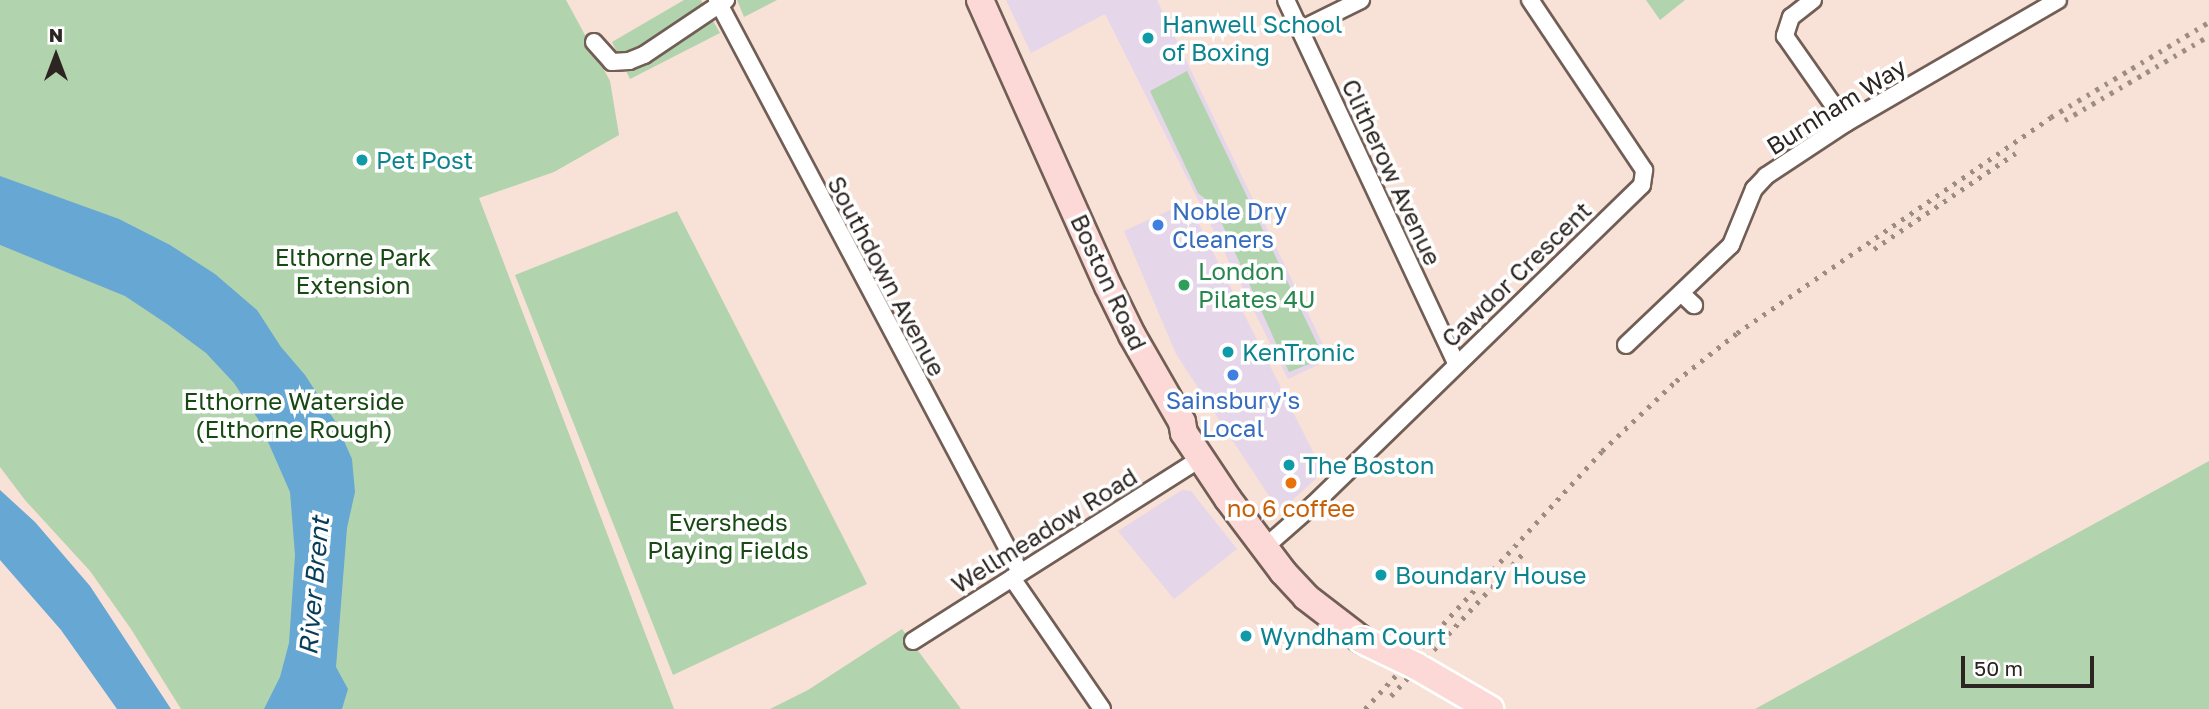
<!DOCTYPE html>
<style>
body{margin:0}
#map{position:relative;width:2209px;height:709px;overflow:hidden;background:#f8e1d6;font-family:"Golos Text",sans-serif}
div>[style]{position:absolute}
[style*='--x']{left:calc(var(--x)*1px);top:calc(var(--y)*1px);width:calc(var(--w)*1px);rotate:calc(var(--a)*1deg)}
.commercial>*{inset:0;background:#e5d6e9}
.green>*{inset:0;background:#b1d3ad}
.water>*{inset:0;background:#66a7d4}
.roads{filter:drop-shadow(2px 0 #715e55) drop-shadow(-2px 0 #715e55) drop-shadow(0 2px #715e55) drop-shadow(0 -2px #715e55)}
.minor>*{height:16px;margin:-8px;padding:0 8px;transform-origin:8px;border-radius:8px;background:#fff}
.primary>*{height:26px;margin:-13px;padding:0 13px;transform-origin:13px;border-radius:13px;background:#fcd9d6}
.rail>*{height:5px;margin-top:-2.5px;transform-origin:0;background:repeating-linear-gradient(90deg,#9c8c84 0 3.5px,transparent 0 10.5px)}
.bridges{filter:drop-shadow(2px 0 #fff) drop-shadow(-2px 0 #fff) drop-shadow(0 2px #fff) drop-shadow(0 -2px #fff)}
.primary-bridge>*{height:26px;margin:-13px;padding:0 13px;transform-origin:13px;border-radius:13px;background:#fcd9d6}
.dots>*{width:19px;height:19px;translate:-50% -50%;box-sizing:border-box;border:4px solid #fff;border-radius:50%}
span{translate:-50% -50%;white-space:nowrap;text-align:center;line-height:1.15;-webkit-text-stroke:7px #fff;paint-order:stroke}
.culture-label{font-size:24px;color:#0d838f}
.left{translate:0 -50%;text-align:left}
.street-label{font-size:24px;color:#2d2521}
.shop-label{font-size:24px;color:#366cbe}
.park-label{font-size:24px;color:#174913}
.leisure-label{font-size:24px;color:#27864d}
.food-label{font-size:24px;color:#c56008}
.water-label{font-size:26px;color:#073d5b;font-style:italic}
.north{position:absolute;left:21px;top:21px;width:70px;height:70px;-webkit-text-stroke:5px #fff;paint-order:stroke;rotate:0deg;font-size:19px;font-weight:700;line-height:28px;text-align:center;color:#2d2521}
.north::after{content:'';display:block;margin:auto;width:24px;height:32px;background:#2d2521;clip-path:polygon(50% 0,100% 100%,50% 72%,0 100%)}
.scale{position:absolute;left:1961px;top:656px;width:133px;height:32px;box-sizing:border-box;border:4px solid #2d2521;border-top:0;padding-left:9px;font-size:21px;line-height:24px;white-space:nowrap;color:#2d2521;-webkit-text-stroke:5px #fff;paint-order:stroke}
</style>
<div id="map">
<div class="commercial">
<i style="clip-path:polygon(1006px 0,1157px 0,1330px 359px,1288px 379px,1105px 14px,1031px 53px)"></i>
<i style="clip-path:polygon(1188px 202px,1323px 472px,1283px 509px,1277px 508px,1176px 354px,1124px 231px)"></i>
<i style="clip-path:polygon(1182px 490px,1191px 491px,1237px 549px,1174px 599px,1118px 531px)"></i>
</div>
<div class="green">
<i style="clip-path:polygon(0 0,566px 0,610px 81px,619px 135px,554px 172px,479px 198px,674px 709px,181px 709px,131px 629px,90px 571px,25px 500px,0 467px,0 245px,83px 278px,0 213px)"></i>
<i style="clip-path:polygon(684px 0,701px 0,720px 33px,630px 79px,612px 42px)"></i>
<i style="clip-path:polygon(737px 0,777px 0,744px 17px)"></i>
<i style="clip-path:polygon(1646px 0,1685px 0,1660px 20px)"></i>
<i style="clip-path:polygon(1187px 71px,1324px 358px,1289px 372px,1214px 206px,1198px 193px,1150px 91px)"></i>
<i style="clip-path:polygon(677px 211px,867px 584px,673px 675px,515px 275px)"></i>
<i style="clip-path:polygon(2209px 461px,2209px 709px,1755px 709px,1986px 583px)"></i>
<i style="clip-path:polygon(902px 629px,961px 709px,770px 709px,808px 690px)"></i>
</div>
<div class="water">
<i style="clip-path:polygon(0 176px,119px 219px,170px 245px,215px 274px,257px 310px,281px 347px,305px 375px,335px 421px,352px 459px,355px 492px,347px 528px,336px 667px,348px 689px,342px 709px,264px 709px,280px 677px,289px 643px,295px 555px,290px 492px,258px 419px,234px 383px,206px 353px,167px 324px,125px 296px,0 245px)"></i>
<i style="clip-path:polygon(0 490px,35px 522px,90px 586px,171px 709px,117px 709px,61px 630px,0 560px)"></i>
</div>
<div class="roads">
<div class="minor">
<i style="--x:717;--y:0;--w:647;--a:62.09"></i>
<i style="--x:1286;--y:0;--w:401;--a:64.9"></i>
<i style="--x:1813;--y:0;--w:28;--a:142"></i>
<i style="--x:1791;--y:17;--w:20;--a:108"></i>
<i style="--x:1785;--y:36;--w:106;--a:55"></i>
<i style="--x:1300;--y:30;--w:68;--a:-26.2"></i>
<i style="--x:594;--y:42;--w:27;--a:48"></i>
<i style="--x:612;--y:62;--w:17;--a:-3"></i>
<i style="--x:629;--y:61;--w:16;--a:-22"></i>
<i style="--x:644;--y:55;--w:99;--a:-33.9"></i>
<i style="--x:1681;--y:293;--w:18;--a:43"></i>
<i style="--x:1626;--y:345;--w:145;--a:-43.6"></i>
<i style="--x:1731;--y:245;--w:61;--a:-67.7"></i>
<i style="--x:1754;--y:189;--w:18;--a:-47"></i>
<i style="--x:1766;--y:176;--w:96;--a:-33.5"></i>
<i style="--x:1846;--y:123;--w:245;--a:-30.1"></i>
<i style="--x:1264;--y:548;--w:65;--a:-41.3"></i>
<i style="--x:1313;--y:505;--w:459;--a:-44.2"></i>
<i style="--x:1642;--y:185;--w:15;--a:-82"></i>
<i style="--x:1644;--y:170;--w:205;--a:-123.8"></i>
<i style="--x:1012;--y:578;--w:159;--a:55.5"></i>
<i style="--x:913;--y:641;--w:341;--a:-32.4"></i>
</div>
<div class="primary">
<i style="--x:980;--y:0;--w:313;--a:65.9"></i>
<i style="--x:1108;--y:286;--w:55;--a:63.9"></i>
<i style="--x:1132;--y:335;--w:100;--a:60.1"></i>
<i style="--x:1182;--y:422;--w:11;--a:80"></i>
<i style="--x:1184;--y:433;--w:79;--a:56.3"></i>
<i style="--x:1228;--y:499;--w:91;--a:53"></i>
<i style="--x:1283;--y:572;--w:34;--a:47"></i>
<i style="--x:1306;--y:597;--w:71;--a:37.5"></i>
</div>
</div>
<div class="rail">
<i style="--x:2065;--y:120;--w:167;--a:-30.3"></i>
<i style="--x:1874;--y:249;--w:171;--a:-34.1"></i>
<i style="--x:1391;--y:696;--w:199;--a:-47.2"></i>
<i style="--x:1365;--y:709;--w:350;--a:-47.4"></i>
<i style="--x:1602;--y:451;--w:102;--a:-43.4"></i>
<i style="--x:1676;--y:381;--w:78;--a:-38.2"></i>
<i style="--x:1737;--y:333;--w:381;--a:-34.5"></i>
<i style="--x:2051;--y:117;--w:184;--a:-31"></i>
</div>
<div class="bridges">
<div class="primary-bridge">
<i style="--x:1362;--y:640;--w:60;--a:25.7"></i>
<i style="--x:1416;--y:666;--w:86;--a:30.2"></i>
</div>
</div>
<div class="dots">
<i style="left:1148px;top:38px;background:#0f9aa8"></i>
<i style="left:362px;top:160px;background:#0f9aa8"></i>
<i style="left:1158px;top:225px;background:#3f7fe0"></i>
<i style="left:1184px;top:285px;background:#2e9e5b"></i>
<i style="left:1228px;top:352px;background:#0f9aa8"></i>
<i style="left:1233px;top:375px;background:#3f7fe0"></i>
<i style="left:1289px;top:465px;background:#0f9aa8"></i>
<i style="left:1291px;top:483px;background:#e8710a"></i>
<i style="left:1381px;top:575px;background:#0f9aa8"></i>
<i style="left:1246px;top:636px;background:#0f9aa8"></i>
</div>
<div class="culture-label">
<span class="left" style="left:1162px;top:38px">Hanwell School<br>of Boxing</span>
<span class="left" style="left:376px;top:160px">Pet Post</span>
<span class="left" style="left:1242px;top:352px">KenTronic</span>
<span class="left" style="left:1303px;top:465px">The Boston</span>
<span class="left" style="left:1395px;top:575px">Boundary House</span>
<span class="left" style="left:1260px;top:636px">Wyndham Court</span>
</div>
<div class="street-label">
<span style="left:1836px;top:106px;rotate:-32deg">Burnham Way</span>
<span style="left:1392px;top:172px;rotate:65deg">Clitherow Avenue</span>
<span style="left:1516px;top:274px;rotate:-44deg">Cawdor Crescent</span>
<span style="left:887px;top:276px;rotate:62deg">Southdown Avenue</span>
<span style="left:1109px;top:282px;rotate:65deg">Boston Road</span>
<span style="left:1044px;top:530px;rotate:-32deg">Wellmeadow Road</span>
</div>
<div class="shop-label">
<span class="left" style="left:1172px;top:225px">Noble Dry<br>Cleaners</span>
<span style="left:1233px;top:414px">Sainsbury's<br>Local</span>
</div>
<div class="park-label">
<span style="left:353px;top:271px">Elthorne Park<br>Extension</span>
<span style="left:294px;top:415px">Elthorne Waterside<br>(Elthorne Rough)</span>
<span style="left:728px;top:536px">Eversheds<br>Playing Fields</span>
</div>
<div class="leisure-label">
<span class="left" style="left:1198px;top:285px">London<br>Pilates 4U</span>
</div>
<div class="food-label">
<span style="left:1291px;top:508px">no 6 coffee</span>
</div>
<div class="water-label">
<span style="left:314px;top:586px;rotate:-85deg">River Brent</span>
</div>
<div class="north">N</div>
<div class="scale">50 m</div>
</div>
